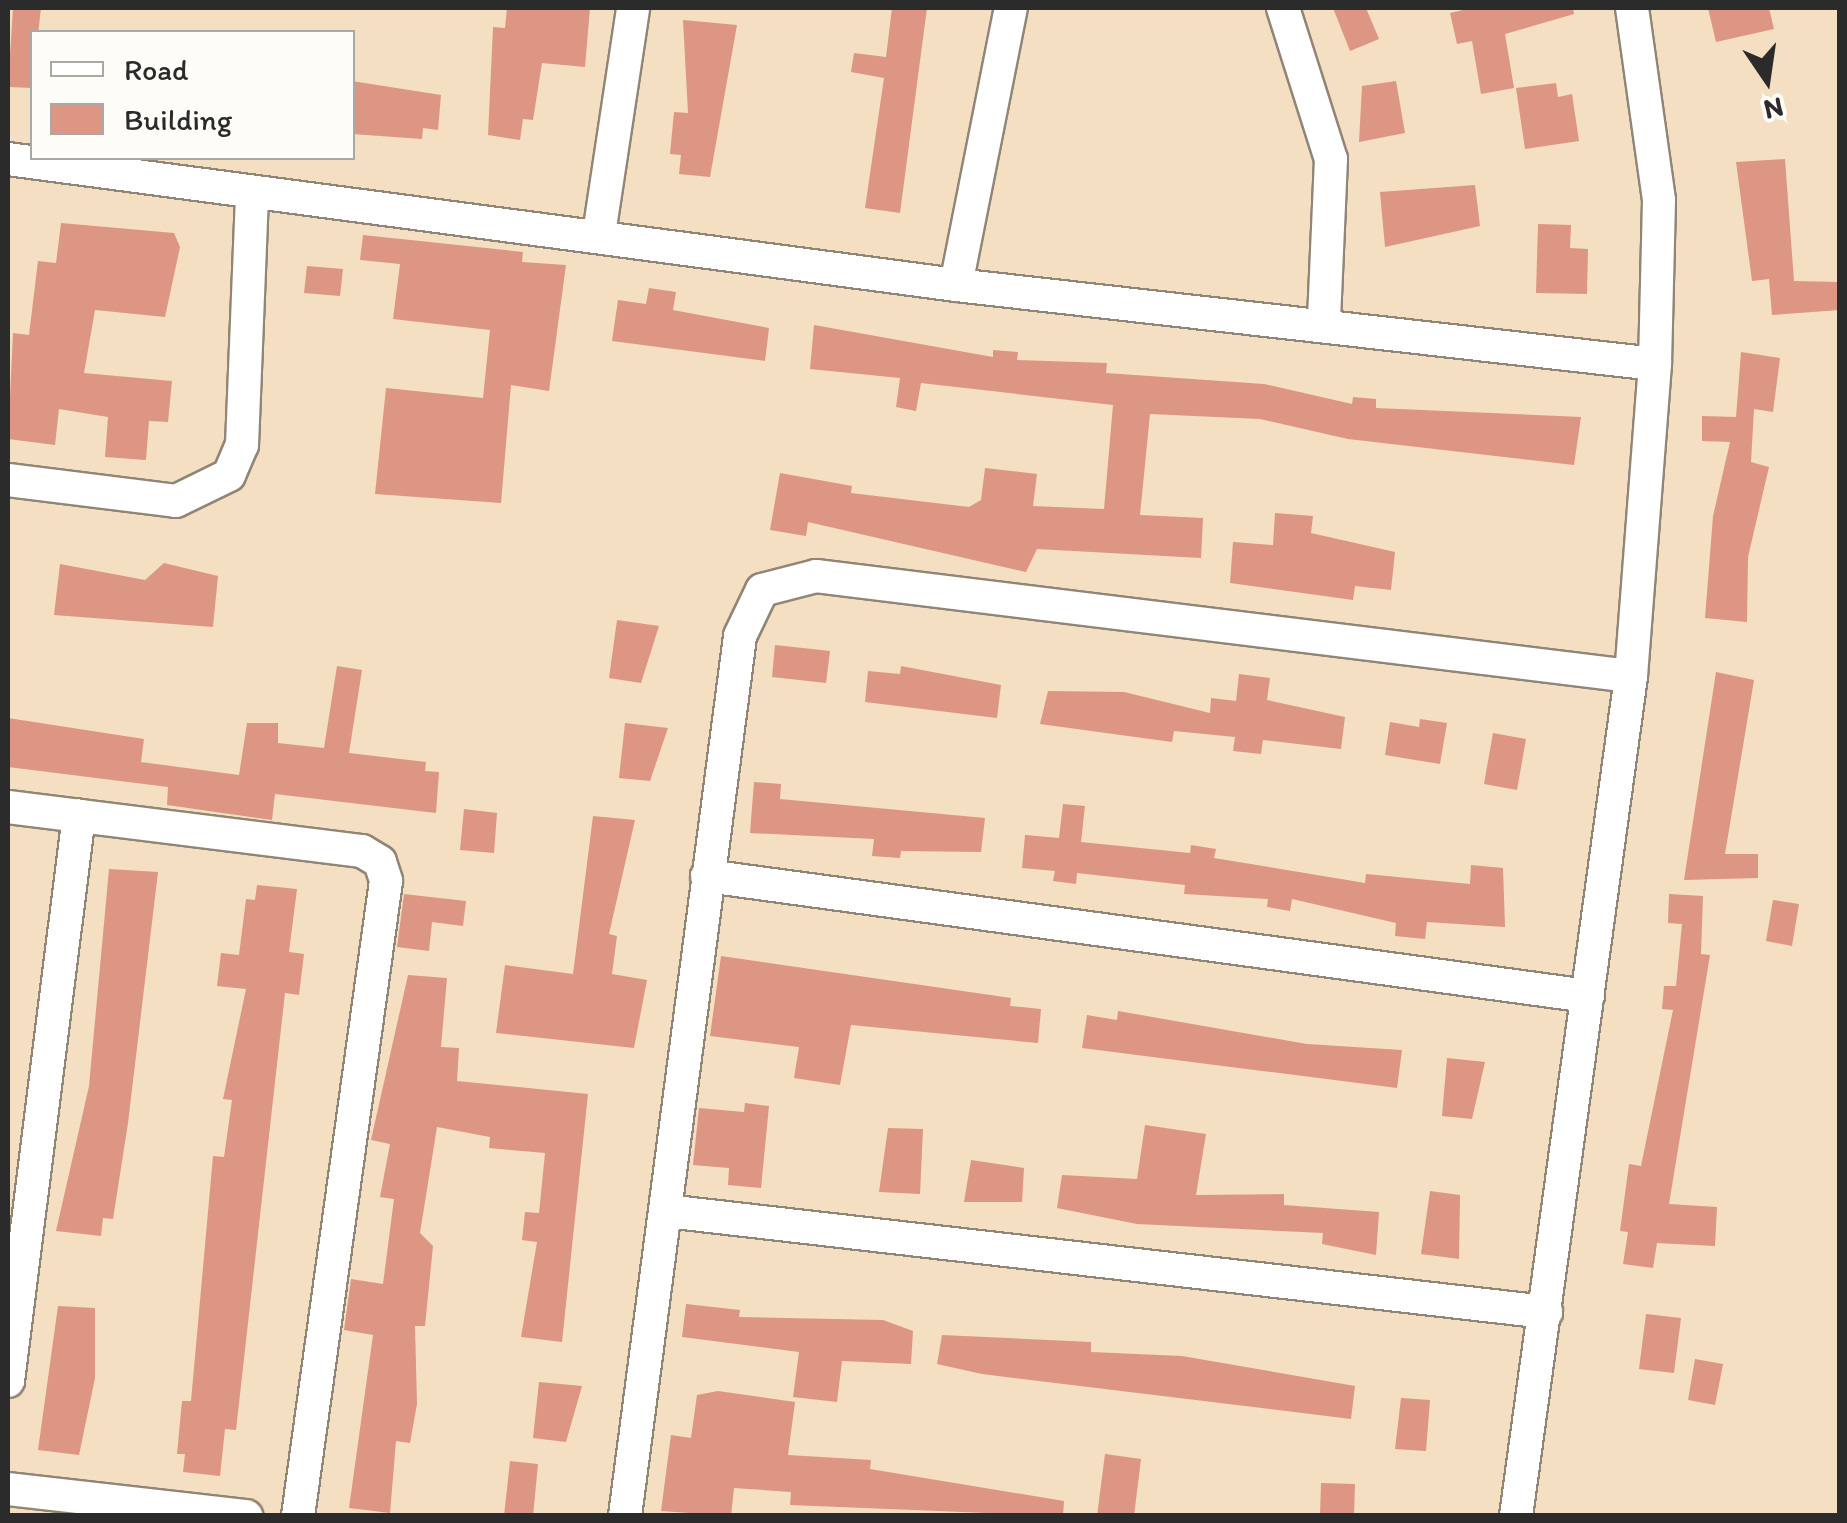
<!DOCTYPE html>
<style>
body{margin:0}
#map{position:relative;width:1847px;height:1523px;overflow:hidden;background:#f4dfc2;font-family:Itim,sans-serif}
div>[style]{position:absolute}
[style*='--x']{left:calc(var(--x)*1px);top:calc(var(--y)*1px);width:calc(var(--w)*1px);rotate:calc(var(--a)*1deg)}
.building>*{inset:0;background:#dc9683}
.roads{filter:drop-shadow(2px 0 #908576) drop-shadow(-2px 0 #908576) drop-shadow(0 2px #908576) drop-shadow(0 -2px #908576)}
.minor>*{height:32px;margin:-16px;padding:0 16px;transform-origin:16px;border-radius:16px;background:#fff}
span{translate:-50% -50%;white-space:nowrap;text-align:center;line-height:1.15;-webkit-text-stroke:8px #fdfcf7;paint-order:stroke}
.frame{position:absolute;inset:0;border:10px solid #2b2b2b;pointer-events:none}
.legend{position:absolute;left:30px;top:30px;width:325px;height:130px;box-sizing:border-box;background:#fdfcf7;border:2px solid #a9a8a5;margin:0;padding:12px 18px;list-style:none;font-size:30px;color:#2b2b2b}
.legend li{display:flex;align-items:center;gap:20px;height:50px}
.legend b{width:50px;border:2px solid #a9a8a5}
.north{position:absolute;left:1717px;top:30px;width:100px;height:100px;-webkit-text-stroke:8px #fdfcf7;paint-order:stroke;rotate:167deg;font-size:28px;font-weight:700;line-height:40px;text-align:center;color:#2b2b2b}
.north::after{content:'';display:block;margin:auto;width:35px;height:45px;background:#2b2b2b;clip-path:polygon(50% 0,100% 100%,50% 72%,0 100%)}
</style>
<div id="map">
<div class="building">
<i style="clip-path:polygon(13px 8px,41px 8px,32px 88px,8px 87px)"></i>
<i style="clip-path:polygon(507px 8px,590px 8px,585px 67px,542px 63px,533px 120px,523px 119px,520px 140px,488px 135px,493px 27px,505px 28px)"></i>
<i style="clip-path:polygon(892px 8px,927px 8px,900px 213px,865px 208px,884px 78px,851px 72px,854px 53px,886px 57px)"></i>
<i style="clip-path:polygon(1333px 8px,1366px 8px,1379px 39px,1350px 51px)"></i>
<i style="clip-path:polygon(1472px 8px,1573px 8px,1574px 14px,1505px 34px,1514px 88px,1481px 94px,1472px 41px,1457px 44px,1450px 13px)"></i>
<i style="clip-path:polygon(1708px 8px,1769px 8px,1774px 29px,1716px 42px)"></i>
<i style="clip-path:polygon(683px 20px,737px 25px,710px 177px,679px 174px,681px 155px,670px 154px,674px 112px,688px 113px)"></i>
<i style="clip-path:polygon(352px 81px,441px 95px,438px 130px,423px 128px,422px 139px,352px 134px)"></i>
<i style="clip-path:polygon(1396px 81px,1405px 133px,1359px 142px,1362px 86px)"></i>
<i style="clip-path:polygon(1556px 83px,1558px 97px,1572px 94px,1579px 141px,1525px 149px,1516px 88px)"></i>
<i style="clip-path:polygon(1785px 159px,1794px 281px,1840px 282px,1840px 310px,1772px 315px,1769px 279px,1752px 281px,1736px 162px)"></i>
<i style="clip-path:polygon(1475px 185px,1480px 226px,1385px 247px,1380px 192px)"></i>
<i style="clip-path:polygon(61px 223px,174px 233px,180px 247px,165px 317px,95px 310px,84px 373px,172px 381px,168px 422px,149px 421px,146px 460px,105px 457px,108px 417px,59px 409px,55px 445px,8px 439px,13px 333px,29px 335px,38px 261px,56px 263px)"></i>
<i style="clip-path:polygon(1538px 224px,1571px 225px,1570px 248px,1588px 249px,1587px 294px,1536px 293px)"></i>
<i style="clip-path:polygon(363px 235px,523px 252px,522px 262px,566px 265px,549px 391px,511px 385px,501px 503px,375px 494px,386px 388px,483px 398px,490px 330px,393px 319px,400px 264px,360px 260px)"></i>
<i style="clip-path:polygon(307px 266px,343px 269px,340px 296px,304px 293px)"></i>
<i style="clip-path:polygon(649px 288px,676px 292px,673px 310px,769px 328px,765px 361px,612px 341px,618px 300px,646px 304px)"></i>
<i style="clip-path:polygon(814px 325px,993px 357px,993px 350px,1018px 352px,1017px 360px,1107px 363px,1106px 373px,1264px 384px,1352px 404px,1353px 397px,1376px 399px,1376px 408px,1581px 417px,1574px 465px,1348px 439px,1260px 419px,1150px 414px,1140px 515px,1203px 518px,1201px 558px,1037px 549px,1026px 572px,808px 522px,806px 536px,770px 530px,780px 473px,852px 486px,851px 493px,969px 507px,981px 500px,985px 468px,1037px 474px,1033px 506px,1104px 509px,1113px 405px,921px 383px,916px 411px,896px 407px,900px 378px,810px 369px)"></i>
<i style="clip-path:polygon(1741px 352px,1780px 358px,1773px 412px,1754px 409px,1751px 462px,1769px 467px,1748px 557px,1747px 622px,1705px 618px,1713px 516px,1730px 442px,1702px 441px,1702px 416px,1736px 417px)"></i>
<i style="clip-path:polygon(1275px 513px,1313px 516px,1311px 533px,1395px 552px,1391px 590px,1355px 586px,1353px 600px,1230px 583px,1233px 542px,1273px 545px)"></i>
<i style="clip-path:polygon(164px 563px,218px 576px,213px 627px,54px 615px,60px 564px,145px 580px)"></i>
<i style="clip-path:polygon(617px 620px,659px 626px,641px 683px,609px 678px)"></i>
<i style="clip-path:polygon(775px 645px,830px 651px,826px 683px,772px 677px)"></i>
<i style="clip-path:polygon(337px 666px,362px 670px,349px 753px,426px 762px,425px 771px,439px 772px,436px 813px,275px 794px,272px 820px,167px 805px,168px 787px,8px 767px,8px 718px,144px 739px,141px 762px,239px 775px,247px 723px,278px 723px,278px 743px,324px 748px)"></i>
<i style="clip-path:polygon(901px 666px,1001px 685px,997px 718px,865px 702px,868px 671px,900px 674px)"></i>
<i style="clip-path:polygon(1716px 672px,1754px 680px,1725px 854px,1758px 854px,1758px 878px,1684px 880px)"></i>
<i style="clip-path:polygon(1239px 674px,1270px 678px,1267px 700px,1345px 717px,1341px 749px,1263px 740px,1261px 754px,1233px 751px,1235px 737px,1174px 731px,1172px 742px,1040px 724px,1048px 691px,1124px 692px,1210px 713px,1211px 698px,1236px 701px)"></i>
<i style="clip-path:polygon(1420px 719px,1447px 723px,1440px 764px,1385px 755px,1390px 722px,1419px 727px)"></i>
<i style="clip-path:polygon(625px 723px,668px 728px,650px 781px,619px 778px)"></i>
<i style="clip-path:polygon(1493px 733px,1526px 739px,1517px 790px,1484px 784px)"></i>
<i style="clip-path:polygon(754px 782px,781px 784px,780px 799px,985px 818px,981px 852px,901px 851px,900px 858px,872px 856px,874px 839px,750px 833px)"></i>
<i style="clip-path:polygon(1063px 804px,1085px 806px,1081px 842px,1190px 853px,1191px 845px,1216px 849px,1214px 858px,1365px 883px,1366px 874px,1470px 884px,1471px 865px,1503px 868px,1505px 927px,1427px 922px,1425px 939px,1395px 936px,1396px 923px,1292px 899px,1290px 911px,1267px 907px,1268px 899px,1184px 894px,1185px 885px,1077px 873px,1076px 884px,1053px 881px,1055px 871px,1022px 868px,1025px 835px,1059px 838px)"></i>
<i style="clip-path:polygon(464px 809px,497px 813px,494px 853px,460px 850px)"></i>
<i style="clip-path:polygon(593px 816px,635px 820px,609px 934px,617px 936px,612px 974px,647px 980px,634px 1048px,496px 1033px,505px 965px,573px 974px)"></i>
<i style="clip-path:polygon(109px 869px,158px 872px,128px 1123px,113px 1219px,103px 1218px,101px 1236px,56px 1231px,89px 1086px)"></i>
<i style="clip-path:polygon(257px 885px,297px 889px,289px 952px,304px 954px,299px 995px,285px 993px,236px 1430px,225px 1429px,220px 1476px,183px 1472px,185px 1454px,177px 1454px,182px 1401px,191px 1401px,213px 1156px,224px 1157px,232px 1100px,223px 1099px,246px 989px,217px 986px,221px 953px,239px 955px,246px 899px,255px 900px)"></i>
<i style="clip-path:polygon(404px 894px,466px 901px,463px 926px,432px 922px,429px 951px,397px 947px)"></i>
<i style="clip-path:polygon(1669px 894px,1703px 896px,1701px 954px,1710px 955px,1669px 1204px,1717px 1207px,1715px 1246px,1657px 1243px,1653px 1268px,1623px 1264px,1628px 1232px,1620px 1231px,1629px 1164px,1641px 1166px,1673px 1010px,1662px 1009px,1664px 986px,1676px 986px,1682px 924px,1668px 923px)"></i>
<i style="clip-path:polygon(1773px 900px,1799px 904px,1792px 946px,1766px 941px)"></i>
<i style="clip-path:polygon(721px 956px,1011px 998px,1010px 1006px,1041px 1009px,1038px 1043px,851px 1025px,840px 1085px,794px 1078px,799px 1047px,710px 1036px)"></i>
<i style="clip-path:polygon(408px 975px,447px 978px,441px 1047px,459px 1048px,457px 1081px,588px 1094px,562px 1342px,521px 1337px,537px 1242px,522px 1240px,525px 1212px,539px 1213px,545px 1153px,489px 1148px,490px 1137px,437px 1127px,420px 1233px,433px 1246px,425px 1326px,415px 1326px,417px 1404px,410px 1443px,396px 1441px,390px 1513px,349px 1508px,373px 1335px,344px 1330px,351px 1279px,383px 1284px,394px 1199px,380px 1197px,390px 1144px,371px 1140px)"></i>
<i style="clip-path:polygon(1118px 1011px,1307px 1044px,1402px 1050px,1397px 1088px,1082px 1048px,1087px 1015px,1117px 1020px)"></i>
<i style="clip-path:polygon(1447px 1058px,1485px 1062px,1472px 1119px,1442px 1116px)"></i>
<i style="clip-path:polygon(745px 1103px,769px 1106px,761px 1188px,728px 1185px,729px 1168px,693px 1165px,699px 1108px,744px 1112px)"></i>
<i style="clip-path:polygon(1145px 1125px,1206px 1134px,1196px 1195px,1284px 1194px,1284px 1205px,1379px 1212px,1376px 1255px,1322px 1244px,1323px 1233px,1137px 1224px,1057px 1208px,1062px 1175px,1137px 1179px)"></i>
<i style="clip-path:polygon(888px 1128px,923px 1129px,920px 1194px,879px 1192px)"></i>
<i style="clip-path:polygon(971px 1160px,1024px 1168px,1022px 1202px,964px 1202px)"></i>
<i style="clip-path:polygon(1430px 1191px,1460px 1195px,1459px 1259px,1421px 1254px)"></i>
<i style="clip-path:polygon(686px 1304px,740px 1310px,739px 1317px,883px 1320px,913px 1331px,911px 1364px,842px 1361px,837px 1402px,793px 1397px,799px 1352px,682px 1337px)"></i>
<i style="clip-path:polygon(58px 1306px,95px 1308px,95px 1378px,79px 1455px,38px 1450px)"></i>
<i style="clip-path:polygon(1646px 1314px,1681px 1318px,1674px 1373px,1639px 1369px)"></i>
<i style="clip-path:polygon(942px 1335px,1091px 1342px,1091px 1352px,1182px 1356px,1355px 1386px,1351px 1419px,982px 1374px,937px 1364px)"></i>
<i style="clip-path:polygon(1695px 1359px,1723px 1364px,1715px 1405px,1688px 1400px)"></i>
<i style="clip-path:polygon(539px 1382px,582px 1386px,566px 1442px,533px 1438px)"></i>
<i style="clip-path:polygon(718px 1391px,795px 1402px,788px 1455px,871px 1460px,870px 1469px,1064px 1501px,1063px 1516px,790px 1505px,791px 1492px,734px 1488px,731px 1516px,661px 1511px,671px 1435px,691px 1438px,697px 1395px)"></i>
<i style="clip-path:polygon(1401px 1398px,1430px 1400px,1426px 1451px,1395px 1449px)"></i>
<i style="clip-path:polygon(1105px 1454px,1141px 1459px,1134px 1516px,1097px 1516px)"></i>
<i style="clip-path:polygon(510px 1461px,538px 1464px,533px 1516px,504px 1516px)"></i>
<i style="clip-path:polygon(1321px 1483px,1355px 1484px,1354px 1516px,1320px 1516px)"></i>
</div>
<div class="roads">
<div class="minor">
<i style="--x:1283;--y:8;--w:158;--a:72.4"></i>
<i style="--x:1331;--y:159;--w:161;--a:92.5"></i>
<i style="--x:8;--y:159;--w:956;--a:7.57"></i>
<i style="--x:956;--y:285;--w:703;--a:6.45"></i>
<i style="--x:1655;--y:364;--w:164;--a:-88.6"></i>
<i style="--x:1659;--y:200;--w:194;--a:-98"></i>
<i style="--x:599;--y:234;--w:229;--a:-81.4"></i>
<i style="--x:956;--y:285;--w:282;--a:-78.8"></i>
<i style="--x:8;--y:480;--w:169;--a:7.1"></i>
<i style="--x:176;--y:501;--w:59;--a:-26.1"></i>
<i style="--x:229;--y:475;--w:33;--a:-67"></i>
<i style="--x:242;--y:445;--w:250;--a:-87.7"></i>
<i style="--x:8;--y:807;--w:357;--a:7.1"></i>
<i style="--x:362;--y:851;--w:21;--a:31"></i>
<i style="--x:380;--y:862;--w:20;--a:72"></i>
<i style="--x:386;--y:881;--w:641;--a:97.89"></i>
<i style="--x:707;--y:876;--w:889;--a:7.76"></i>
<i style="--x:666;--y:1211;--w:886;--a:6.55"></i>
<i style="--x:8;--y:1381;--w:570;--a:-82.85"></i>
<i style="--x:8;--y:1489;--w:240;--a:6.5"></i>
<i style="--x:625;--y:1516;--w:887;--a:-82.55"></i>
<i style="--x:740;--y:636;--w:51;--a:-64.4"></i>
<i style="--x:762;--y:590;--w:56;--a:-14.5"></i>
<i style="--x:816;--y:576;--w:821;--a:7"></i>
<i style="--x:1516;--y:1516;--w:848;--a:-82.2"></i>
<i style="--x:1631;--y:676;--w:313;--a:-85.6"></i>
</div>
</div>
<div class="frame"></div>
<ul class="legend">
<li><b style="height:12px;background:#fff"></b>Road</li>
<li><b style="height:28px;background:#dc9683"></b>Building</li>
</ul>
<div class="north">N</div>
</div>
